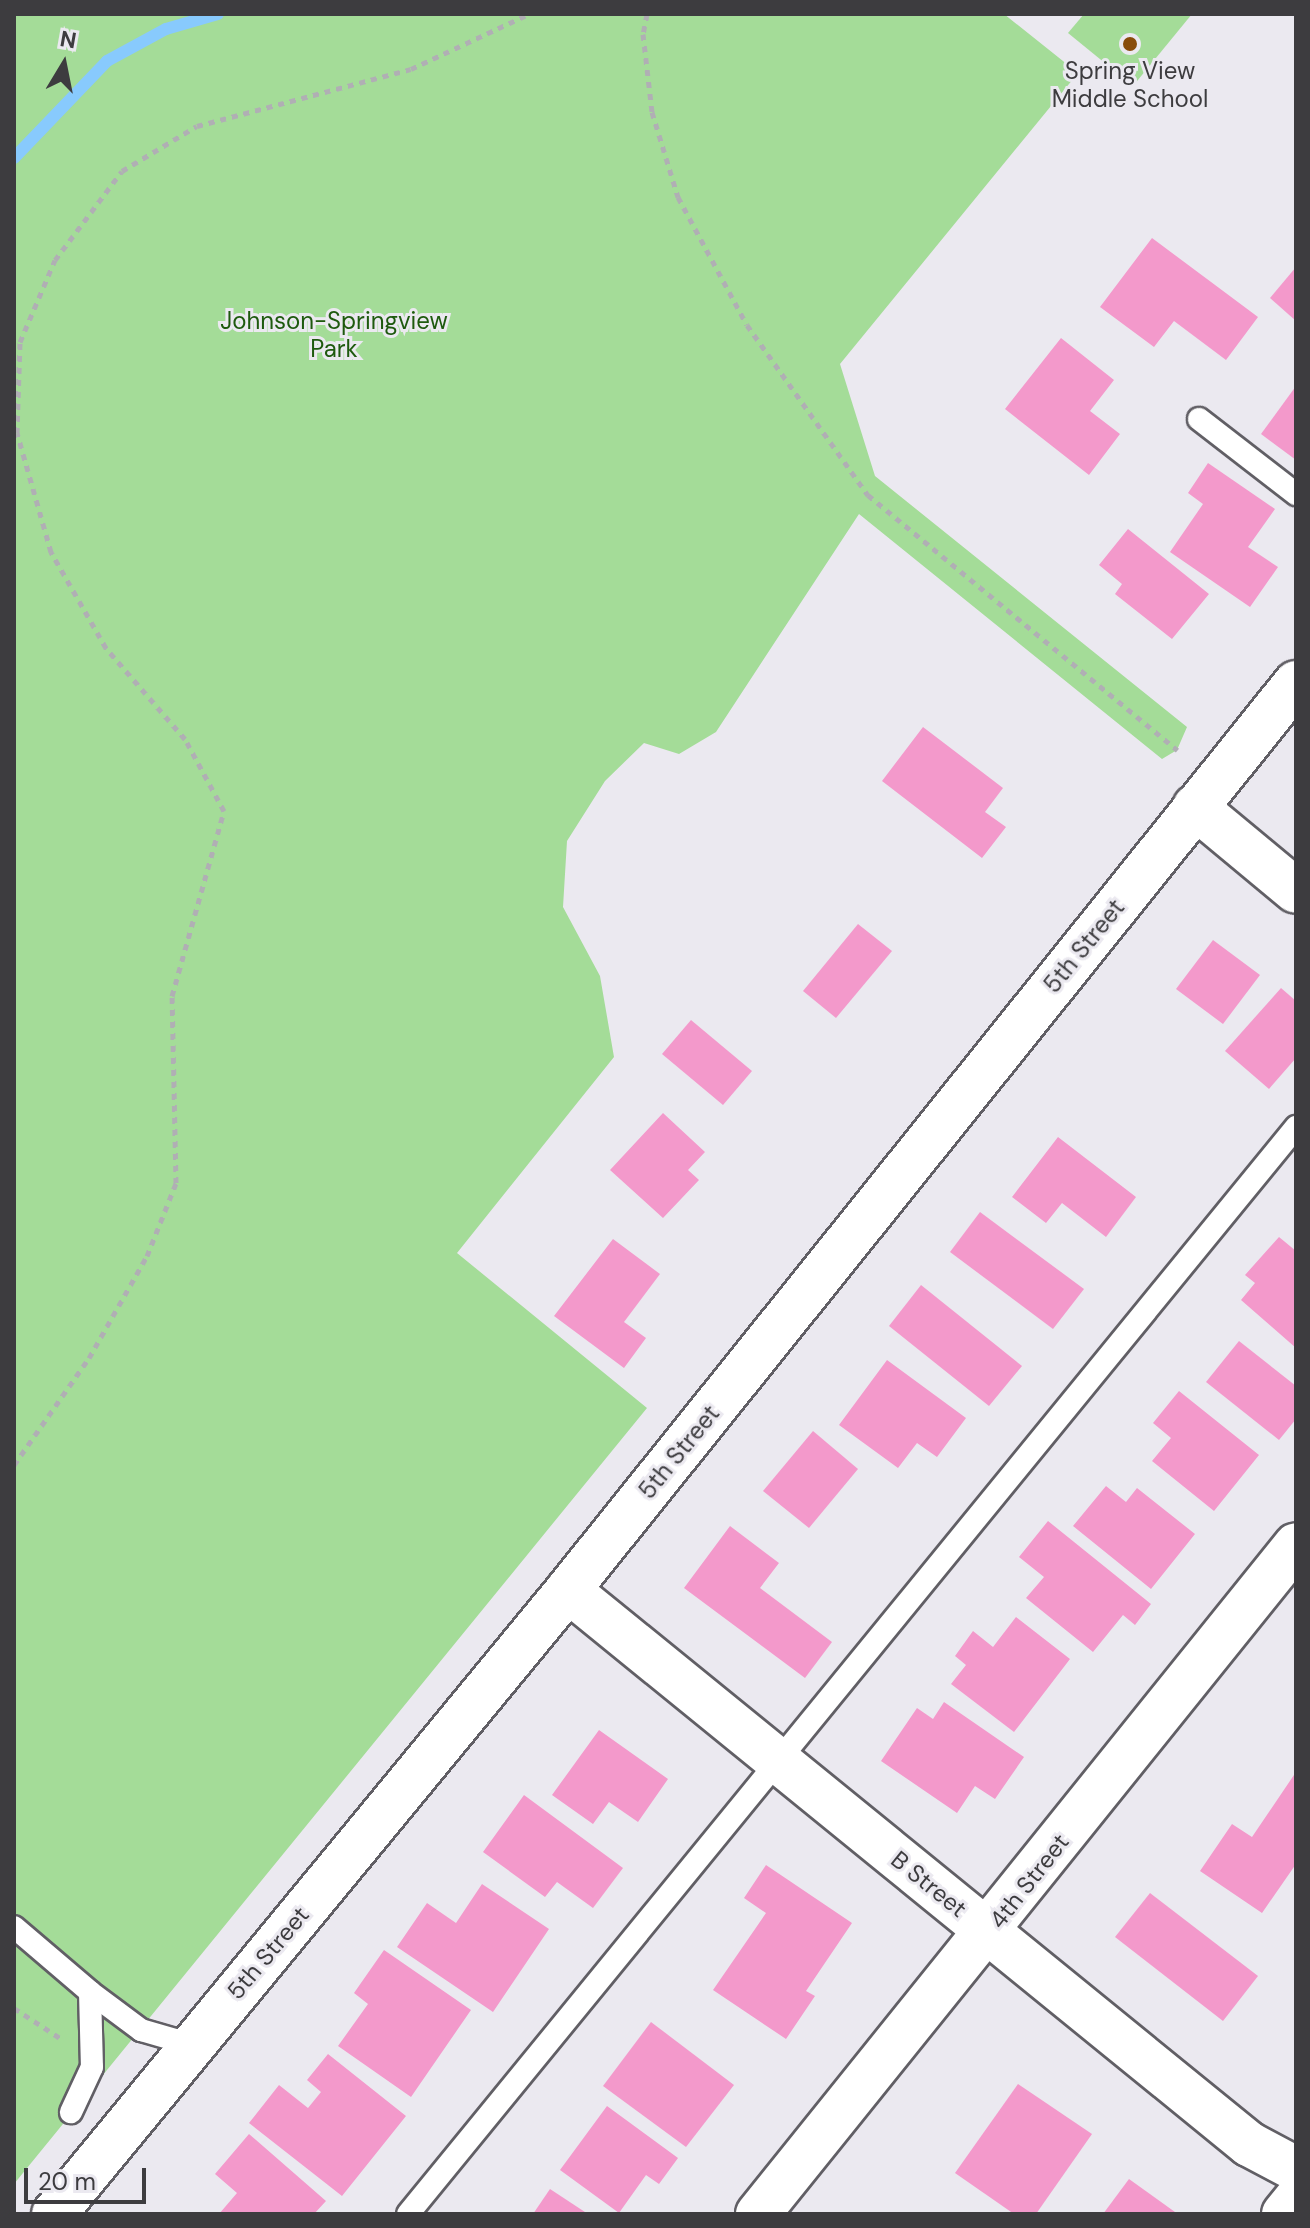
<!DOCTYPE html>
<style>
body{margin:0}
#map{position:relative;width:1310px;height:2228px;overflow:hidden;background:#ebe9f0;font-family:"DM Sans",sans-serif}
div>[style]{position:absolute}
[style*='--x']{left:calc(var(--x)*1px);top:calc(var(--y)*1px);width:calc(var(--w)*1px);rotate:calc(var(--a)*1deg)}
.green>*{inset:0;background:#a4dc98}
.stream>*{height:12px;margin:-6px;padding:0 6px;transform-origin:6px;border-radius:6px;background:#88cafd}
.building>*{inset:0;background:#f399cb}
.path>*{height:5px;margin-top:-2.5px;transform-origin:0;background:repeating-linear-gradient(90deg,#b0afb4 0 6px,transparent 0 12px)}
.roads{filter:drop-shadow(2px 0 #615f65) drop-shadow(-2px 0 #615f65) drop-shadow(0 2px #615f65) drop-shadow(0 -2px #615f65)}
.service>*{height:22px;margin:-11px;padding:0 11px;transform-origin:11px;border-radius:11px;background:#fff}
.minor>*{height:44px;margin:-22px;padding:0 22px;transform-origin:22px;border-radius:22px;background:#fff}
.tertiary>*{height:44px;margin:-22px;padding:0 22px;transform-origin:22px;border-radius:22px;background:#fff}
.dots>*{width:22px;height:22px;translate:-50% -50%;box-sizing:border-box;border:4px solid #ebe9f0;border-radius:50%}
span{translate:-50% -50%;white-space:nowrap;text-align:center;line-height:1.15;-webkit-text-stroke:6px #ebe9f0;paint-order:stroke}
.poi-label{font-size:24px;color:#3d3c3f}
.park-label{font-size:24px;color:#1e5a0e}
.street-label{font-size:24px;color:#3d3c3f}
.frame{position:absolute;inset:0;border:16px solid #3d3c3f;pointer-events:none}
.north{position:absolute;left:24px;top:24px;width:80px;height:80px;-webkit-text-stroke:6px #ebe9f0;paint-order:stroke;rotate:10deg;font-size:22px;font-weight:700;line-height:32px;text-align:center;color:#3d3c3f}
.north::after{content:'';display:block;margin:auto;width:28px;height:36px;background:#3d3c3f;clip-path:polygon(50% 0,100% 100%,50% 72%,0 100%)}
.scale{position:absolute;left:24px;top:2168px;width:122px;height:36px;box-sizing:border-box;border:4px solid #3d3c3f;border-top:0;padding-left:10px;font-size:24px;line-height:28px;white-space:nowrap;color:#3d3c3f;-webkit-text-stroke:6px #ebe9f0;paint-order:stroke}
</style>
<div id="map">
<div class="green">
<i style="clip-path:polygon(14px 14px,1004px 14px,1078px 73px,840px 364px,875px 476px,1187px 727px,1177px 750px,1162px 759px,859px 514px,716px 732px,679px 754px,644px 743px,605px 781px,567px 841px,563px 907px,600px 976px,614px 1057px,457px 1253px,647px 1408px,14px 2184px)"></i>
<i style="clip-path:polygon(1084px 14px,1192px 14px,1133px 86px,1068px 33px)"></i>
</div>
<div class="stream">
<i style="--x:14;--y:158;--w:134;--a:-46.2"></i>
<i style="--x:107;--y:61;--w:67;--a:-28.5"></i>
<i style="--x:166;--y:29;--w:54;--a:-16.1"></i>
</div>
<div class="building">
<i style="clip-path:polygon(1152px 238px,1258px 317px,1226px 360px,1174px 321px,1154px 347px,1100px 307px)"></i>
<i style="clip-path:polygon(1296px 267px,1296px 321px,1270px 298px)"></i>
<i style="clip-path:polygon(1061px 338px,1114px 380px,1090px 411px,1120px 434px,1089px 475px,1005px 409px)"></i>
<i style="clip-path:polygon(1296px 386px,1296px 460px,1261px 434px)"></i>
<i style="clip-path:polygon(1208px 463px,1275px 509px,1248px 547px,1278px 567px,1250px 607px,1170px 552px,1203px 504px,1188px 493px)"></i>
<i style="clip-path:polygon(1128px 529px,1209px 594px,1172px 639px,1115px 594px,1122px 584px,1099px 565px)"></i>
<i style="clip-path:polygon(923px 727px,1003px 788px,985px 812px,1006px 827px,982px 858px,882px 781px)"></i>
<i style="clip-path:polygon(858px 924px,892px 951px,836px 1018px,803px 991px)"></i>
<i style="clip-path:polygon(1213px 940px,1260px 975px,1223px 1024px,1176px 989px)"></i>
<i style="clip-path:polygon(1281px 988px,1296px 1001px,1296px 1058px,1269px 1089px,1225px 1051px)"></i>
<i style="clip-path:polygon(691px 1020px,752px 1071px,723px 1105px,662px 1054px)"></i>
<i style="clip-path:polygon(663px 1113px,705px 1152px,688px 1170px,699px 1180px,663px 1218px,610px 1170px)"></i>
<i style="clip-path:polygon(1058px 1137px,1136px 1197px,1106px 1237px,1062px 1203px,1046px 1223px,1012px 1197px)"></i>
<i style="clip-path:polygon(980px 1212px,1084px 1289px,1053px 1329px,950px 1252px)"></i>
<i style="clip-path:polygon(1279px 1237px,1296px 1251px,1296px 1348px,1241px 1300px,1255px 1283px,1245px 1275px)"></i>
<i style="clip-path:polygon(613px 1239px,660px 1274px,624px 1322px,646px 1338px,624px 1368px,554px 1316px)"></i>
<i style="clip-path:polygon(921px 1285px,1022px 1366px,989px 1406px,889px 1326px)"></i>
<i style="clip-path:polygon(1239px 1341px,1296px 1386px,1296px 1419px,1279px 1440px,1206px 1382px)"></i>
<i style="clip-path:polygon(887px 1360px,966px 1418px,937px 1457px,917px 1443px,898px 1468px,839px 1425px)"></i>
<i style="clip-path:polygon(1179px 1391px,1259px 1455px,1214px 1511px,1152px 1461px,1171px 1438px,1153px 1423px)"></i>
<i style="clip-path:polygon(813px 1431px,858px 1469px,809px 1528px,763px 1491px)"></i>
<i style="clip-path:polygon(1106px 1486px,1126px 1502px,1137px 1488px,1195px 1534px,1151px 1589px,1073px 1526px)"></i>
<i style="clip-path:polygon(1048px 1521px,1151px 1604px,1135px 1625px,1123px 1615px,1093px 1652px,1026px 1598px,1044px 1577px,1019px 1557px)"></i>
<i style="clip-path:polygon(730px 1526px,779px 1563px,760px 1588px,832px 1642px,805px 1678px,684px 1588px)"></i>
<i style="clip-path:polygon(1016px 1617px,1070px 1659px,1014px 1732px,951px 1684px,966px 1665px,955px 1656px,973px 1631px,993px 1647px)"></i>
<i style="clip-path:polygon(944px 1702px,1024px 1757px,995px 1799px,975px 1786px,957px 1813px,881px 1761px,917px 1708px,933px 1719px)"></i>
<i style="clip-path:polygon(599px 1730px,668px 1779px,638px 1822px,609px 1802px,593px 1824px,552px 1795px)"></i>
<i style="clip-path:polygon(1296px 1772px,1296px 1864px,1262px 1913px,1200px 1871px,1232px 1824px,1252px 1837px)"></i>
<i style="clip-path:polygon(524px 1795px,623px 1868px,593px 1908px,557px 1882px,545px 1897px,483px 1852px)"></i>
<i style="clip-path:polygon(766px 1865px,852px 1923px,806px 1991px,815px 1996px,786px 2039px,713px 1990px,766px 1913px,744px 1898px)"></i>
<i style="clip-path:polygon(482px 1884px,549px 1929px,493px 2012px,397px 1947px,427px 1903px,456px 1923px)"></i>
<i style="clip-path:polygon(1150px 1893px,1258px 1976px,1223px 2021px,1115px 1937px)"></i>
<i style="clip-path:polygon(384px 1950px,471px 2010px,411px 2097px,338px 2046px,368px 2004px,354px 1993px)"></i>
<i style="clip-path:polygon(651px 2022px,734px 2085px,686px 2147px,603px 2086px)"></i>
<i style="clip-path:polygon(328px 2054px,406px 2116px,342px 2196px,249px 2123px,279px 2085px,308px 2108px,321px 2092px,307px 2080px)"></i>
<i style="clip-path:polygon(1018px 2084px,1092px 2134px,1036px 2214px,1014px 2214px,955px 2173px)"></i>
<i style="clip-path:polygon(607px 2106px,678px 2158px,659px 2184px,646px 2175px,619px 2213px,560px 2170px)"></i>
<i style="clip-path:polygon(249px 2134px,326px 2201px,314px 2214px,219px 2214px,237px 2193px,215px 2174px)"></i>
<i style="clip-path:polygon(1129px 2179px,1175px 2212px,1173px 2214px,1103px 2214px)"></i>
<i style="clip-path:polygon(550px 2189px,588px 2214px,533px 2214px)"></i>
</div>
<div class="path">
<i style="--x:647;--y:14;--w:20;--a:101"></i>
<i style="--x:643;--y:34;--w:79;--a:83.4"></i>
<i style="--x:652;--y:112;--w:89;--a:73"></i>
<i style="--x:678;--y:197;--w:145;--a:61.7"></i>
<i style="--x:747;--y:325;--w:209;--a:54.6"></i>
<i style="--x:868;--y:495;--w:401;--a:39.5"></i>
<i style="--x:14;--y:1465;--w:131;--a:-55"></i>
<i style="--x:89;--y:1358;--w:117;--a:-60.4"></i>
<i style="--x:147;--y:1256;--w:79;--a:-68.3"></i>
<i style="--x:176;--y:1183;--w:187;--a:-91.2"></i>
<i style="--x:172;--y:996;--w:192;--a:-74.3"></i>
<i style="--x:224;--y:811;--w:82;--a:-118.4"></i>
<i style="--x:185;--y:739;--w:121;--a:-131"></i>
<i style="--x:106;--y:648;--w:111;--a:-119.8"></i>
<i style="--x:51;--y:552;--w:124;--a:-105.9"></i>
<i style="--x:17;--y:433;--w:91;--a:-88.1"></i>
<i style="--x:20;--y:342;--w:89;--a:-66.9"></i>
<i style="--x:55;--y:260;--w:111;--a:-53"></i>
<i style="--x:122;--y:171;--w:87;--a:-31"></i>
<i style="--x:197;--y:126;--w:221;--a:-14.9"></i>
<i style="--x:411;--y:69;--w:130;--a:-25"></i>
<i style="--x:14;--y:2008;--w:55;--a:33.1"></i>
</div>
<div class="roads">
<div class="service">
<i style="--x:1199;--y:419;--w:123;--a:37.7"></i>
<i style="--x:14;--y:1927;--w:100;--a:40.5"></i>
<i style="--x:90;--y:1992;--w:75;--a:88.5"></i>
<i style="--x:92;--y:2067;--w:50;--a:115"></i>
<i style="--x:90;--y:1992;--w:64;--a:36.7"></i>
<i style="--x:141;--y:2030;--w:54;--a:16.1"></i>
<i style="--x:408;--y:2214;--w:1404;--a:-50.75"></i>
</div>
<div class="minor">
<i style="--x:568;--y:1590;--w:878;--a:39.13"></i>
<i style="--x:1249;--y:2144;--w:53;--a:28"></i>
<i style="--x:758;--y:2214;--w:858;--a:-51.19"></i>
<i style="--x:1284;--y:2214;--w:19;--a:-51"></i>
</div>
<div class="tertiary">
<i style="--x:1195;--y:807;--w:131;--a:39.7"></i>
<i style="--x:54;--y:2214;--w:808;--a:-50.52"></i>
<i style="--x:568;--y:1590;--w:1163;--a:-51.25"></i>
</div>
</div>
<div class="dots">
<i style="left:1130px;top:44px;background:#884c0a"></i>
</div>
<div class="poi-label">
<span style="left:1130px;top:85px">Spring View<br>Middle School</span>
</div>
<div class="park-label">
<span style="left:334px;top:335px">Johnson-Springview<br>Park</span>
</div>
<div class="street-label">
<span style="left:1084px;top:946px;rotate:-51deg">5th Street</span>
<span style="left:679px;top:1452px;rotate:-51deg">5th Street</span>
<span style="left:1029px;top:1881px;rotate:-52deg">4th Street</span>
<span style="left:929px;top:1884px;rotate:39deg">B Street</span>
<span style="left:268px;top:1953px;rotate:-50deg">5th Street</span>
</div>
<div class="frame"></div>
<div class="north">N</div>
<div class="scale">20 m</div>
</div>
